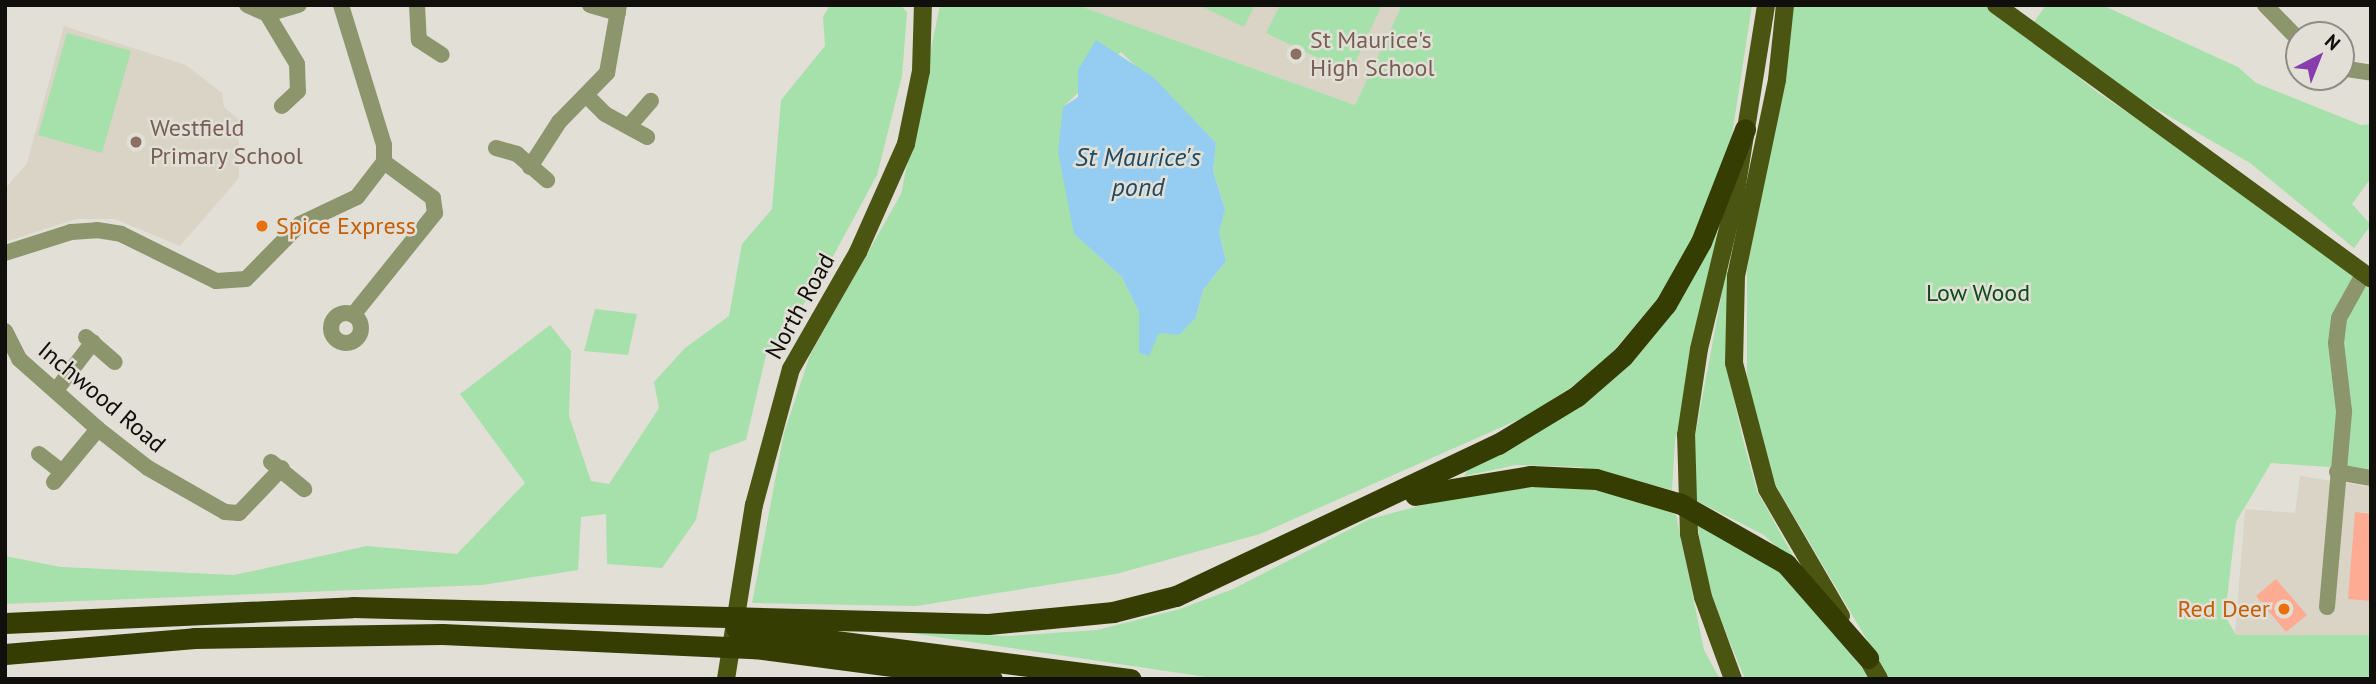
<!DOCTYPE html>
<style>
body{margin:0}
#map{position:relative;width:2376px;height:684px;overflow:hidden;background:#e2dfd7;font-family:"PT Sans",sans-serif}
div>[style]{position:absolute}
[style*='--x']{left:calc(var(--x)*1px);top:calc(var(--y)*1px);width:calc(var(--w)*1px);rotate:calc(var(--a)*1deg)}
.built>*{inset:0;background:#d9d4c5}
.green>*{inset:0;background:#a6e0ab}
.water>*{inset:0;background:#94cdf1}
.building>*{inset:0;background:#feab94}
.minor>*{height:16px;margin:-8px;padding:0 8px;transform-origin:8px;border-radius:8px;background:#8c956c}
.minor>.ring{margin:-8px;padding:0;box-sizing:content-box;background:none;border:16px solid #8c956c;border-radius:50%}
.major>*{height:18px;margin:-9px;padding:0 9px;transform-origin:9px;border-radius:9px;background:#4b5512}
.highway>*{height:21px;margin:-10.5px;padding:0 10.5px;transform-origin:10.5px;border-radius:10.5px;background:#353d02}
.dots>*{width:19px;height:19px;translate:-50% -50%;box-sizing:border-box;border:4px solid #e2dfd7;border-radius:50%}
span{translate:-50% -50%;white-space:nowrap;text-align:center;line-height:1.15;-webkit-text-stroke:5px #e2dfd7;paint-order:stroke}
.education-label{font-size:24px;color:#785e54}
.left{translate:0 -50%;text-align:left}
.food-label{font-size:24px;color:#c56008}
.right{translate:-100% -50%;text-align:right}
.park-label{font-size:24px;color:#0f4a1c}
.street-label{font-size:24px;color:#100f0c}
.water-label{font-size:26px;color:#1f4a63;font-style:italic}
.frame{position:absolute;inset:0;border:7px solid #100f0c;pointer-events:none}
.north{position:absolute;left:2285px;top:21px;width:70px;height:70px;box-sizing:border-box;background:#e2dfd7;border:2px solid #8e8c86;border-radius:50%;rotate:42deg;font-size:19px;font-weight:700;line-height:28px;text-align:center;color:#100f0c}
.north::after{content:'';display:block;margin:auto;width:24px;height:32px;background:#893cad;clip-path:polygon(50% 0,100% 100%,50% 72%,0 100%)}
</style>
<div id="map">
<div class="built">
<i style="clip-path:polygon(1077px 5px,1402px 5px,1355px 105px)"></i>
<i style="clip-path:polygon(64px 26px,186px 65px,222px 93px,224px 107px,239px 120px,239px 178px,180px 246px,115px 219px,76px 219px,5px 242px,5px 189px,27px 163px)"></i>
<i style="clip-path:polygon(2300px 476px,2371px 487px,2371px 635px,2235px 635px,2245px 509px,2295px 513px)"></i>
</div>
<div class="green">
<i style="clip-path:polygon(830px 5px,900px 5px,907px 12px,902px 76px,877px 175px,817px 286px,766px 355px,746px 440px,710px 453px,696px 520px,662px 568px,607px 564px,606px 514px,581px 517px,578px 570px,482px 585px,5px 604px,5px 556px,61px 567px,234px 575px,367px 546px,457px 554px,525px 483px,460px 394px,550px 325px,571px 351px,569px 416px,591px 481px,609px 484px,659px 408px,654px 382px,685px 348px,729px 316px,742px 244px,772px 209px,781px 100px,825px 46px,823px 17px)"></i>
<i style="clip-path:polygon(evenodd,940px 5px,1077px 5px,1355px 105px,1402px 5px,1752px 5px,1728px 161px,1682px 271px,1598px 369px,1531px 414px,1260px 534px,1116px 574px,916px 606px,752px 603px,784px 433px,810px 355px,901px 194px,940px 5px,1121px 52px,1216px 143px,1213px 171px,1225px 208px,1219px 233px,1226px 261px,1203px 290px,1196px 317px,1159px 332px,1139px 352px,1139px 312px,1122px 277px,1074px 234px,1063px 107px,1121px 52px)"></i>
<i style="clip-path:polygon(1199px 5px,1255px 5px,1244px 27px)"></i>
<i style="clip-path:polygon(1280px 5px,1382px 5px,1350px 73px,1266px 33px)"></i>
<i style="clip-path:polygon(1792px 5px,1988px 5px,2097px 92px,2286px 218px,2371px 289px,2371px 470px,2271px 463px,2236px 522px,2225px 616px,2236px 635px,2371px 635px,2371px 679px,1890px 679px,1768px 472px,1747px 382px,1747px 270px,1787px 67px)"></i>
<i style="clip-path:polygon(2046px 5px,2102px 5px,2238px 67px,2256px 83px,2361px 125px,2371px 124px,2371px 178px,2352px 204px,2371px 225px,2354px 248px,2250px 163px,2141px 100px,2034px 22px)"></i>
<i style="clip-path:polygon(67px 33px,131px 51px,102px 153px,38px 135px)"></i>
<i style="clip-path:polygon(1717px 232px,1721px 234px,1675px 441px,1672px 490px,1580px 467px,1516px 465px,1464px 476px,1470px 467px,1670px 312px)"></i>
<i style="clip-path:polygon(1726px 271px,1730px 272px,1729px 376px,1743px 440px,1757px 491px,1801px 570px,1764px 535px,1695px 500px,1693px 447px)"></i>
<i style="clip-path:polygon(595px 309px,637px 314px,628px 355px,584px 351px)"></i>
<i style="clip-path:polygon(1564px 484px,1641px 500px,1676px 515px,1704px 650px,1720px 679px,1220px 679px,904px 632px,1009px 636px,1097px 630px,1180px 609px,1233px 589px,1370px 519px,1460px 495px)"></i>
<i style="clip-path:polygon(1697px 521px,1795px 582px,1871px 679px,1745px 679px,1706px 584px)"></i>
</div>
<div class="water">
<i style="clip-path:polygon(1096px 40px,1153px 77px,1216px 143px,1213px 171px,1225px 209px,1219px 233px,1226px 261px,1203px 290px,1196px 317px,1179px 335px,1159px 333px,1149px 356px,1139px 353px,1139px 312px,1122px 277px,1074px 234px,1058px 152px,1063px 107px,1078px 97px,1078px 70px)"></i>
</div>
<div class="building">
<i style="clip-path:polygon(2355px 512px,2371px 514px,2371px 601px,2348px 599px)"></i>
<i style="clip-path:polygon(2276px 579px,2307px 615px,2286px 632px,2256px 596px)"></i>
</div>
<div class="minor">
<i style="--x:247;--y:5;--w:22;--a:24"></i>
<i style="--x:267;--y:14;--w:33;--a:-16"></i>
<i style="--x:417;--y:5;--w:35;--a:87"></i>
<i style="--x:419;--y:40;--w:27;--a:33"></i>
<i style="--x:590;--y:5;--w:29;--a:16"></i>
<i style="--x:2265;--y:5;--w:49;--a:45.8"></i>
<i style="--x:267;--y:14;--w:58;--a:59"></i>
<i style="--x:297;--y:64;--w:27;--a:88"></i>
<i style="--x:298;--y:91;--w:22;--a:137"></i>
<i style="--x:2341;--y:68;--w:30;--a:9"></i>
<i style="--x:587;--y:96;--w:25;--a:45"></i>
<i style="--x:605;--y:114;--w:48;--a:28.7"></i>
<i style="--x:630;--y:125;--w:32;--a:-49"></i>
<i style="--x:496;--y:148;--w:22;--a:16"></i>
<i style="--x:517;--y:154;--w:40;--a:41"></i>
<i style="--x:530;--y:167;--w:54;--a:-57.2"></i>
<i style="--x:559;--y:122;--w:69;--a:-45.6"></i>
<i style="--x:607;--y:73;--w:69;--a:-80"></i>
<i style="--x:5;--y:253;--w:69;--a:-17.7"></i>
<i style="--x:71;--y:232;--w:26;--a:-4"></i>
<i style="--x:97;--y:230;--w:24;--a:9"></i>
<i style="--x:121;--y:234;--w:106;--a:26.3"></i>
<i style="--x:216;--y:281;--w:30;--a:-4"></i>
<i style="--x:246;--y:279;--w:77;--a:-45.5"></i>
<i style="--x:300;--y:224;--w:63;--a:-25.3"></i>
<i style="--x:357;--y:197;--w:44;--a:-52.4"></i>
<i style="--x:384;--y:162;--w:17;--a:-90"></i>
<i style="--x:384;--y:145;--w:146;--a:-107.1"></i>
<i class="ring" style="left:331px;top:313px;width:14px;height:14px"></i>
<i style="--x:353;--y:315;--w:131;--a:-51.2"></i>
<i style="--x:435;--y:213;--w:15;--a:-98"></i>
<i style="--x:433;--y:198;--w:61;--a:-143.7"></i>
<i style="--x:5;--y:331;--w:31;--a:63"></i>
<i style="--x:19;--y:359;--w:106;--a:41.5"></i>
<i style="--x:98;--y:429;--w:63;--a:38"></i>
<i style="--x:148;--y:468;--w:89;--a:29.7"></i>
<i style="--x:225;--y:512;--w:14;--a:4"></i>
<i style="--x:239;--y:513;--w:62;--a:-46.3"></i>
<i style="--x:86;--y:337;--w:38;--a:41"></i>
<i style="--x:57;--y:389;--w:59;--a:-52.5"></i>
<i style="--x:39;--y:454;--w:29;--a:38"></i>
<i style="--x:271;--y:462;--w:43;--a:39.3"></i>
<i style="--x:2337;--y:472;--w:35;--a:10"></i>
<i style="--x:54;--y:482;--w:69;--a:-50.3"></i>
<i style="--x:2327;--y:607;--w:197;--a:-85"></i>
<i style="--x:2344;--y:411;--w:68;--a:-96.7"></i>
<i style="--x:2336;--y:343;--w:25;--a:-83"></i>
<i style="--x:2339;--y:318;--w:51;--a:-60.9"></i>
</div>
<div class="major">
<i style="--x:1785;--y:5;--w:75;--a:96.1"></i>
<i style="--x:1777;--y:80;--w:200;--a:101.8"></i>
<i style="--x:1736;--y:276;--w:87;--a:91.3"></i>
<i style="--x:1734;--y:363;--w:130;--a:75.3"></i>
<i style="--x:1767;--y:489;--w:147;--a:59.8"></i>
<i style="--x:1996;--y:5;--w:464;--a:36.1"></i>
<i style="--x:1862;--y:649;--w:34;--a:60"></i>
<i style="--x:726;--y:679;--w:176;--a:-80.9"></i>
<i style="--x:754;--y:505;--w:141;--a:-74.8"></i>
<i style="--x:791;--y:369;--w:135;--a:-60.2"></i>
<i style="--x:858;--y:252;--w:118;--a:-66"></i>
<i style="--x:906;--y:144;--w:75;--a:-78.4"></i>
<i style="--x:921;--y:71;--w:66;--a:-88.3"></i>
<i style="--x:1733;--y:679;--w:87;--a:-110.1"></i>
<i style="--x:1703;--y:597;--w:65;--a:-102.5"></i>
<i style="--x:1689;--y:534;--w:99;--a:-91.7"></i>
<i style="--x:1686;--y:435;--w:87;--a:-81.4"></i>
<i style="--x:1699;--y:349;--w:150;--a:-76.5"></i>
<i style="--x:1734;--y:203;--w:201;--a:-80.8"></i>
</div>
<div class="highway">
<i style="--x:1415;--y:495;--w:118;--a:-9.3"></i>
<i style="--x:1531;--y:476;--w:65;--a:2.6"></i>
<i style="--x:1596;--y:479;--w:89;--a:16.4"></i>
<i style="--x:1681;--y:504;--w:121;--a:29.7"></i>
<i style="--x:1786;--y:564;--w:125;--a:48.9"></i>
<i style="--x:5;--y:623;--w:348;--a:-2.6"></i>
<i style="--x:353;--y:607;--w:635;--a:1.53"></i>
<i style="--x:988;--y:624;--w:126;--a:-5.5"></i>
<i style="--x:1113;--y:612;--w:65;--a:-14.3"></i>
<i style="--x:1176;--y:596;--w:356;--a:-25.3"></i>
<i style="--x:1498;--y:444;--w:92;--a:-31.3"></i>
<i style="--x:1577;--y:396;--w:61;--a:-41"></i>
<i style="--x:1623;--y:356;--w:67;--a:-50.4"></i>
<i style="--x:1666;--y:304;--w:71;--a:-60.6"></i>
<i style="--x:1701;--y:242;--w:121;--a:-68.7"></i>
<i style="--x:736;--y:628;--w:398;--a:7.4"></i>
<i style="--x:5;--y:654;--w:190;--a:-4.8"></i>
<i style="--x:194;--y:638;--w:248;--a:-0.9"></i>
<i style="--x:442;--y:634;--w:313;--a:2.6"></i>
<i style="--x:755;--y:648;--w:239;--a:7.5"></i>
</div>
<div class="dots">
<i style="left:1296px;top:54px;background:#8d6e63"></i>
<i style="left:136px;top:142px;background:#8d6e63"></i>
<i style="left:262px;top:226px;background:#e8710a"></i>
<i style="left:2284px;top:609px;background:#e8710a"></i>
</div>
<div class="education-label">
<span class="left" style="left:1310px;top:54px">St Maurice's<br>High School</span>
<span class="left" style="left:150px;top:142px">Westfield<br>Primary School</span>
</div>
<div class="food-label">
<span class="left" style="left:276px;top:226px">Spice Express</span>
<span class="right" style="left:2270px;top:609px">Red Deer</span>
</div>
<div class="park-label">
<span style="left:1978px;top:293px">Low Wood</span>
</div>
<div class="street-label">
<span style="left:800px;top:306px;rotate:-61deg">North Road</span>
<span style="left:102px;top:397px;rotate:40deg">Inchwood Road</span>
</div>
<div class="water-label">
<span style="left:1138px;top:172px">St Maurice's<br>pond</span>
</div>
<div class="frame"></div>
<div class="north">N</div>
</div>
